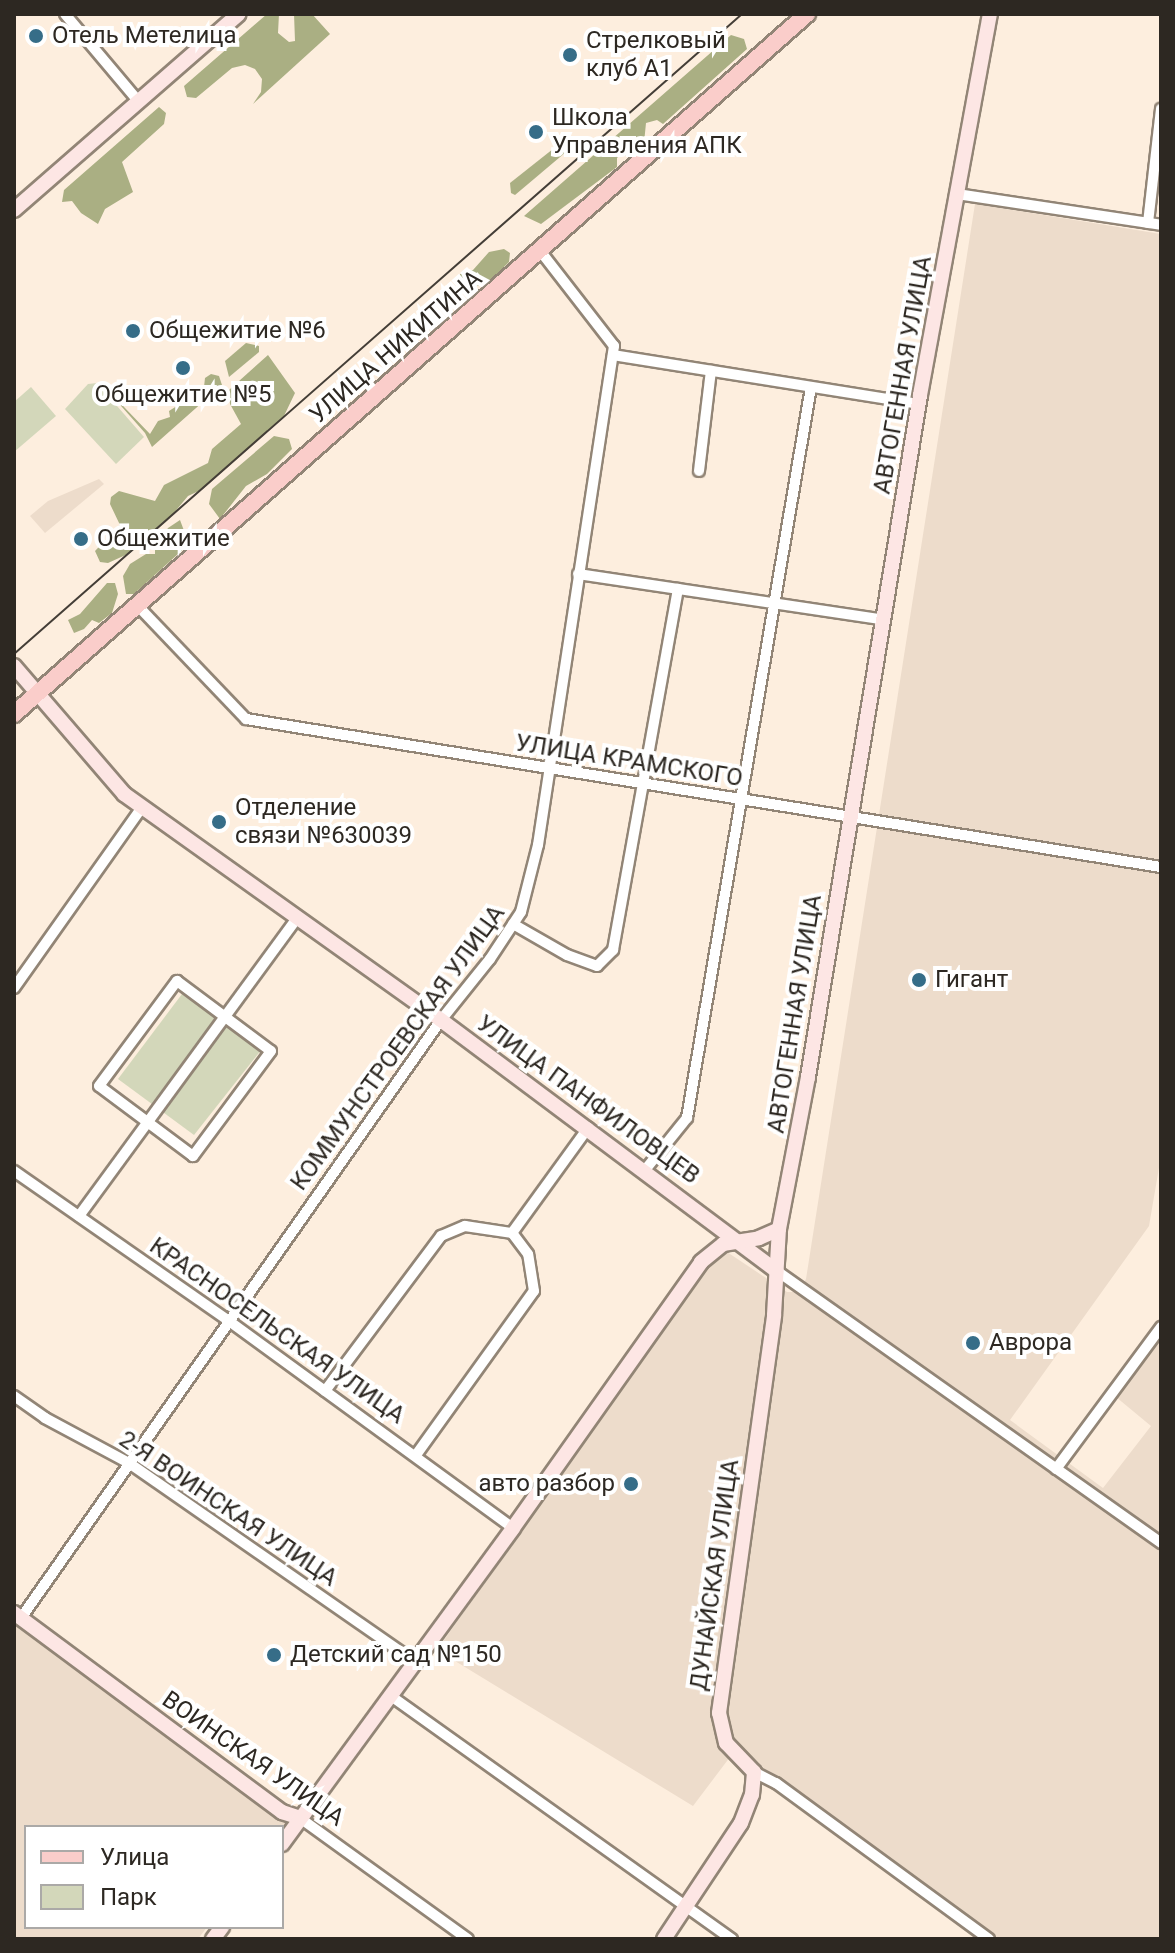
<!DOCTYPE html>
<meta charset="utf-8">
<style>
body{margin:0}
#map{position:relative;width:1175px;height:1953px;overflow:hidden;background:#fdeede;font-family:Roboto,sans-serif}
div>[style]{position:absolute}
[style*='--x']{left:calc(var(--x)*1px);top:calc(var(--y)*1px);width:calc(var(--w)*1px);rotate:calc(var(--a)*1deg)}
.industrial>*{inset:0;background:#eddccb}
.green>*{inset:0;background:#d3d7ba}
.forest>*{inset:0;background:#aaaf83}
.roads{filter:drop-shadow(2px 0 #928576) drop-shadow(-2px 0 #928576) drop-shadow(0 2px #928576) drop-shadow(0 -2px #928576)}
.street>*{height:10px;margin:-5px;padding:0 5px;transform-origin:5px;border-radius:5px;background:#fff}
.secondary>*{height:14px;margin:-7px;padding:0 7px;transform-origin:7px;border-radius:7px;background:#fde6e4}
.primary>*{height:16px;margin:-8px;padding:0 8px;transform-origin:8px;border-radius:8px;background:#facdca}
.tram>*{height:2px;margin:-1px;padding:0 1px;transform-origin:1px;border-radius:1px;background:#443e37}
.dots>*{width:22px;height:22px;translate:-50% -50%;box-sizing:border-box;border:4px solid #fff;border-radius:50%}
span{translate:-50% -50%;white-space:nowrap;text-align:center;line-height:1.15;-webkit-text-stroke:8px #fff;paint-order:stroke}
.poi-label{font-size:24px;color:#2d2822}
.left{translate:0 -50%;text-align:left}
.right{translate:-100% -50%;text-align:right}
.street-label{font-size:24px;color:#2d2822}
.frame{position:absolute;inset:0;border:16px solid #2d2822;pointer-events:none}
.legend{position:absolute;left:24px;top:1825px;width:260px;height:104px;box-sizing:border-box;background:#fff;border:2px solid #aba9a7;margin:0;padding:10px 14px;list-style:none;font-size:24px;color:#2d2822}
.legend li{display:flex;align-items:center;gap:16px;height:40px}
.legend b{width:40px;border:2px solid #aba9a7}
</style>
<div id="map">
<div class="industrial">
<i style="clip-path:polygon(975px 204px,1161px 234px,1161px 1156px,1149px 1226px,1010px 1420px,1103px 1488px,1151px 1426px,1116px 1397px,1161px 1333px,1161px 1939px,976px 1939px,730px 1757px,693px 1806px,437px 1650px,708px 1267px,727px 1252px,787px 1292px,798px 1292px,806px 1279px)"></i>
<i style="clip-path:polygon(99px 479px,104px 484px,45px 533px,30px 516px,48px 501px)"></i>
<i style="clip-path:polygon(14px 1622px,287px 1824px,282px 1830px,282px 1827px,26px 1827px,26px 1927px,207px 1927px,198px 1939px,14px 1939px)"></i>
</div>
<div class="green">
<i style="clip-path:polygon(97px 383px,144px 437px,116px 464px,65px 409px,88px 384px)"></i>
<i style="clip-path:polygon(31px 387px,56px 416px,14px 452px,14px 402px)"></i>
<i style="clip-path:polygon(182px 994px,262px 1049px,194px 1135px,118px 1079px)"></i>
</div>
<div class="forest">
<i style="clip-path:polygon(267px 14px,279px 14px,278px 33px,289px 42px,295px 41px,294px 14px,312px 14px,330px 34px,253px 104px,261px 92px,262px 79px,255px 69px,245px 65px,232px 68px,196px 98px,187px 97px,184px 86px)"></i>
<i style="clip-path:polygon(731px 35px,744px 39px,747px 49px,663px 124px,657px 120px,646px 123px,644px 143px,628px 157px,621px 154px,617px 158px,617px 167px,541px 224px,524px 216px)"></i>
<i style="clip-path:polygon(159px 107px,166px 113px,164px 124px,122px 162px,133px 192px,105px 209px,98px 224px,81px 213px,72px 201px,62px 202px,64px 190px)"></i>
<i style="clip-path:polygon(558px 145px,568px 149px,566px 152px,515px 195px,511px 193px,510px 183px)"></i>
<i style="clip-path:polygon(504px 249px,510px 253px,509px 262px,487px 284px,465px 288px,458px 280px,460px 274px,473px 270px,489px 252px)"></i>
<i style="clip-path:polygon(246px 343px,259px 346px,259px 352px,229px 377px,225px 361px)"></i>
<i style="clip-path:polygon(268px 355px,295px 393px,283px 418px,203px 489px,188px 496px,168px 520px,130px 553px,108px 563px,100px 562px,95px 551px,120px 525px,110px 504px,111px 497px,119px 491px,155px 501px,164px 485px,208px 463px,212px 449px,241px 424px,230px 404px,229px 390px)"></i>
<i style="clip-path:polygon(211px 374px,219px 376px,222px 385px,152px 447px,145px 433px,99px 381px,150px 434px,158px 421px,170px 417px,169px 411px,191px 397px,194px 390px,204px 387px,205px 378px)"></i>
<i style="clip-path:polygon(274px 436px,289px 439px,292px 449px,267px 474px,246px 486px,220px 519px,209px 504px,212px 489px)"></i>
<i style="clip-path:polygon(180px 520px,189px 544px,134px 594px,126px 594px,123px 576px,130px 564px,146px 554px,155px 554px,155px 547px,168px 528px)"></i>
<i style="clip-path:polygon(107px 583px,115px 583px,118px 594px,112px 613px,99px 623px,92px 620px,84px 629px,74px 633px,68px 620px,80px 614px)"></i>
</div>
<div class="roads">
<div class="street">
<i style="--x:65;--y:14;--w:115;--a:49.9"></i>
<i style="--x:957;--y:194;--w:206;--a:8.6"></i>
<i style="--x:1148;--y:223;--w:115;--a:-83.5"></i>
<i style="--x:613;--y:355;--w:309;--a:9.1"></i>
<i style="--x:699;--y:471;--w:101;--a:-83.2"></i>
<i style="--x:578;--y:574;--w:309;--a:8.5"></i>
<i style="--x:137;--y:605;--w:158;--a:46.3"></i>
<i style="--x:246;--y:719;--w:927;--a:9.19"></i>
<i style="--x:513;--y:924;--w:62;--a:29.9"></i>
<i style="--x:567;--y:955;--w:32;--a:20"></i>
<i style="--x:597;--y:966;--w:23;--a:-45"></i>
<i style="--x:613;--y:950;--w:367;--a:-79.8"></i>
<i style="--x:177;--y:981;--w:117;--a:36.7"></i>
<i style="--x:271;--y:1051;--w:131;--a:126.6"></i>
<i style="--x:193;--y:1156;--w:117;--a:-143.3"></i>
<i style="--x:99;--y:1086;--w:131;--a:-53.4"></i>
<i style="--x:14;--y:988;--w:222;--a:-54.7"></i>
<i style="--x:645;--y:1170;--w:67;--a:-51.1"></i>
<i style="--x:687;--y:1118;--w:741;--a:-80.37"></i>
<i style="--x:14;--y:1171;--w:262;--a:34.9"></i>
<i style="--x:229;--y:1321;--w:351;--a:36.1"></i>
<i style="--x:79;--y:1216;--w:369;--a:-53.8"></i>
<i style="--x:777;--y:1271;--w:471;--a:35.3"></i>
<i style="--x:325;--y:1391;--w:194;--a:-53.2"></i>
<i style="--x:441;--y:1236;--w:26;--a:-23"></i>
<i style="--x:465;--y:1226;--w:48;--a:8.5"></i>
<i style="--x:512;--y:1233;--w:130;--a:-54.1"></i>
<i style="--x:14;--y:1396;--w:38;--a:35"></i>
<i style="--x:45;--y:1418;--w:95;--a:28.2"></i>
<i style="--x:129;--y:1463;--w:348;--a:34.8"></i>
<i style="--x:416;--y:1455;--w:202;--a:-54.3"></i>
<i style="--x:534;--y:1291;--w:37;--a:-99"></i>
<i style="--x:528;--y:1254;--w:26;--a:-127"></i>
<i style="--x:1056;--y:1469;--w:177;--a:-53.5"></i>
<i style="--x:21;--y:1618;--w:731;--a:-54.92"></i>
<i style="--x:441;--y:1020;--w:78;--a:-51.2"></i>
<i style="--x:490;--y:959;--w:56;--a:-56.6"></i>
<i style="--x:521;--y:912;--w:69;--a:-75.8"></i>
<i style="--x:538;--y:845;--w:505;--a:-81.34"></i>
<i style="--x:614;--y:346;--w:119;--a:-127.8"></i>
<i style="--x:391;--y:1696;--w:419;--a:35.5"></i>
<i style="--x:754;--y:1772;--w:25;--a:27"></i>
<i style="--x:776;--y:1783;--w:264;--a:36.2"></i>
<i style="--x:300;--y:1818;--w:207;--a:35.8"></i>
</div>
<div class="secondary">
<i style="--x:14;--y:210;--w:298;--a:-41.1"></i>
<i style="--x:14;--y:666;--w:169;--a:49.3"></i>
<i style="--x:124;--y:794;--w:389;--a:35.5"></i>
<i style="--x:441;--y:1020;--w:419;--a:36.8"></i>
<i style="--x:14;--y:1613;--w:334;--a:36.6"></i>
<i style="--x:282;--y:1812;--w:19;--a:18"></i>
<i style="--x:282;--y:1844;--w:391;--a:-53.8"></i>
<i style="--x:513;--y:1528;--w:326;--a:-54.7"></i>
<i style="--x:701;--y:1262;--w:28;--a:-39"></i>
<i style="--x:723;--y:1244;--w:36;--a:-9"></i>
<i style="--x:759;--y:1238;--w:22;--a:-24"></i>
<i style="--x:779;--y:1229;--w:155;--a:-79.2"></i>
<i style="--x:808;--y:1077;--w:691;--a:-80.67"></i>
<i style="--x:920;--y:395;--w:387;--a:-79.6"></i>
<i style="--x:213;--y:1939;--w:15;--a:-53"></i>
<i style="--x:664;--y:1939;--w:139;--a:-56.4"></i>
<i style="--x:741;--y:1823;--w:30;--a:-69"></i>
<i style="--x:752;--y:1795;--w:23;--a:-85"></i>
<i style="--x:754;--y:1772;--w:40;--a:-134"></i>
<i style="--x:726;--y:1743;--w:31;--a:-103"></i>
<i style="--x:719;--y:1713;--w:402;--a:-82.1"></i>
<i style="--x:774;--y:1315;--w:86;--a:-86.7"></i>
</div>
<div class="primary">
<i style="--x:14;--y:714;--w:1058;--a:-41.44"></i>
</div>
</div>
<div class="tram">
<i style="--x:14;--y:654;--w:969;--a:-41.32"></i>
</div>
<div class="dots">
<i style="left:36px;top:36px;background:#366d88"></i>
<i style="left:570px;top:55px;background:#366d88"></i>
<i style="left:536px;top:132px;background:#366d88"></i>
<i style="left:133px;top:331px;background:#366d88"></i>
<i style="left:183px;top:368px;background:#366d88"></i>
<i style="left:81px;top:539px;background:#366d88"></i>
<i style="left:219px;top:822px;background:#366d88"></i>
<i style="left:919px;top:980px;background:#366d88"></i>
<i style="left:973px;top:1343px;background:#366d88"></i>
<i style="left:631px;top:1484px;background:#366d88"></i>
<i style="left:274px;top:1655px;background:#366d88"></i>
</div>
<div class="poi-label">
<span class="left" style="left:52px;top:36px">Отель Метелица</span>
<span class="left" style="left:586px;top:55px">Стрелковый<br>клуб А1</span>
<span class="left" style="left:552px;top:132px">Школа<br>Управления АПК</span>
<span class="left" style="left:149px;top:331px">Общежитие №6</span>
<span style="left:183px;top:395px">Общежитие №5</span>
<span class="left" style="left:97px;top:539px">Общежитие</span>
<span class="left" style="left:235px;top:822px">Отделение<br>связи №630039</span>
<span class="left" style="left:935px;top:980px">Гигант</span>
<span class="left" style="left:989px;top:1343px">Аврора</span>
<span class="right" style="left:615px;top:1484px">авто разбор</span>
<span class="left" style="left:290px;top:1655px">Детский сад №150</span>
</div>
<div class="street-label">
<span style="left:396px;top:347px;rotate:-41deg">УЛИЦА НИКИТИНА</span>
<span style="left:903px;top:375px;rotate:-80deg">АВТОГЕННАЯ УЛИЦА</span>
<span style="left:629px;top:761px;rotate:9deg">УЛИЦА КРАМСКОГО</span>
<span style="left:795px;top:1014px;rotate:-81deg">АВТОГЕННАЯ УЛИЦА</span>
<span style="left:398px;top:1048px;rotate:-54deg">КОММУНСТРОЕВСКАЯ УЛИЦА</span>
<span style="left:588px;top:1100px;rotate:36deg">УЛИЦА ПАНФИЛОВЦЕВ</span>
<span style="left:277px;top:1331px;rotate:35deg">КРАСНОСЕЛЬСКАЯ УЛИЦА</span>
<span style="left:228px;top:1509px;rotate:34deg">2-Я ВОИНСКАЯ УЛИЦА</span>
<span style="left:715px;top:1575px;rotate:-82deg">ДУНАЙСКАЯ УЛИЦА</span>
<span style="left:253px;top:1759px;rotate:35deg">ВОИНСКАЯ УЛИЦА</span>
</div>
<div class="frame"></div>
<ul class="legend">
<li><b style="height:10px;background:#facdca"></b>Улица</li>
<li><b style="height:22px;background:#d3d7ba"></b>Парк</li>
</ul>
</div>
